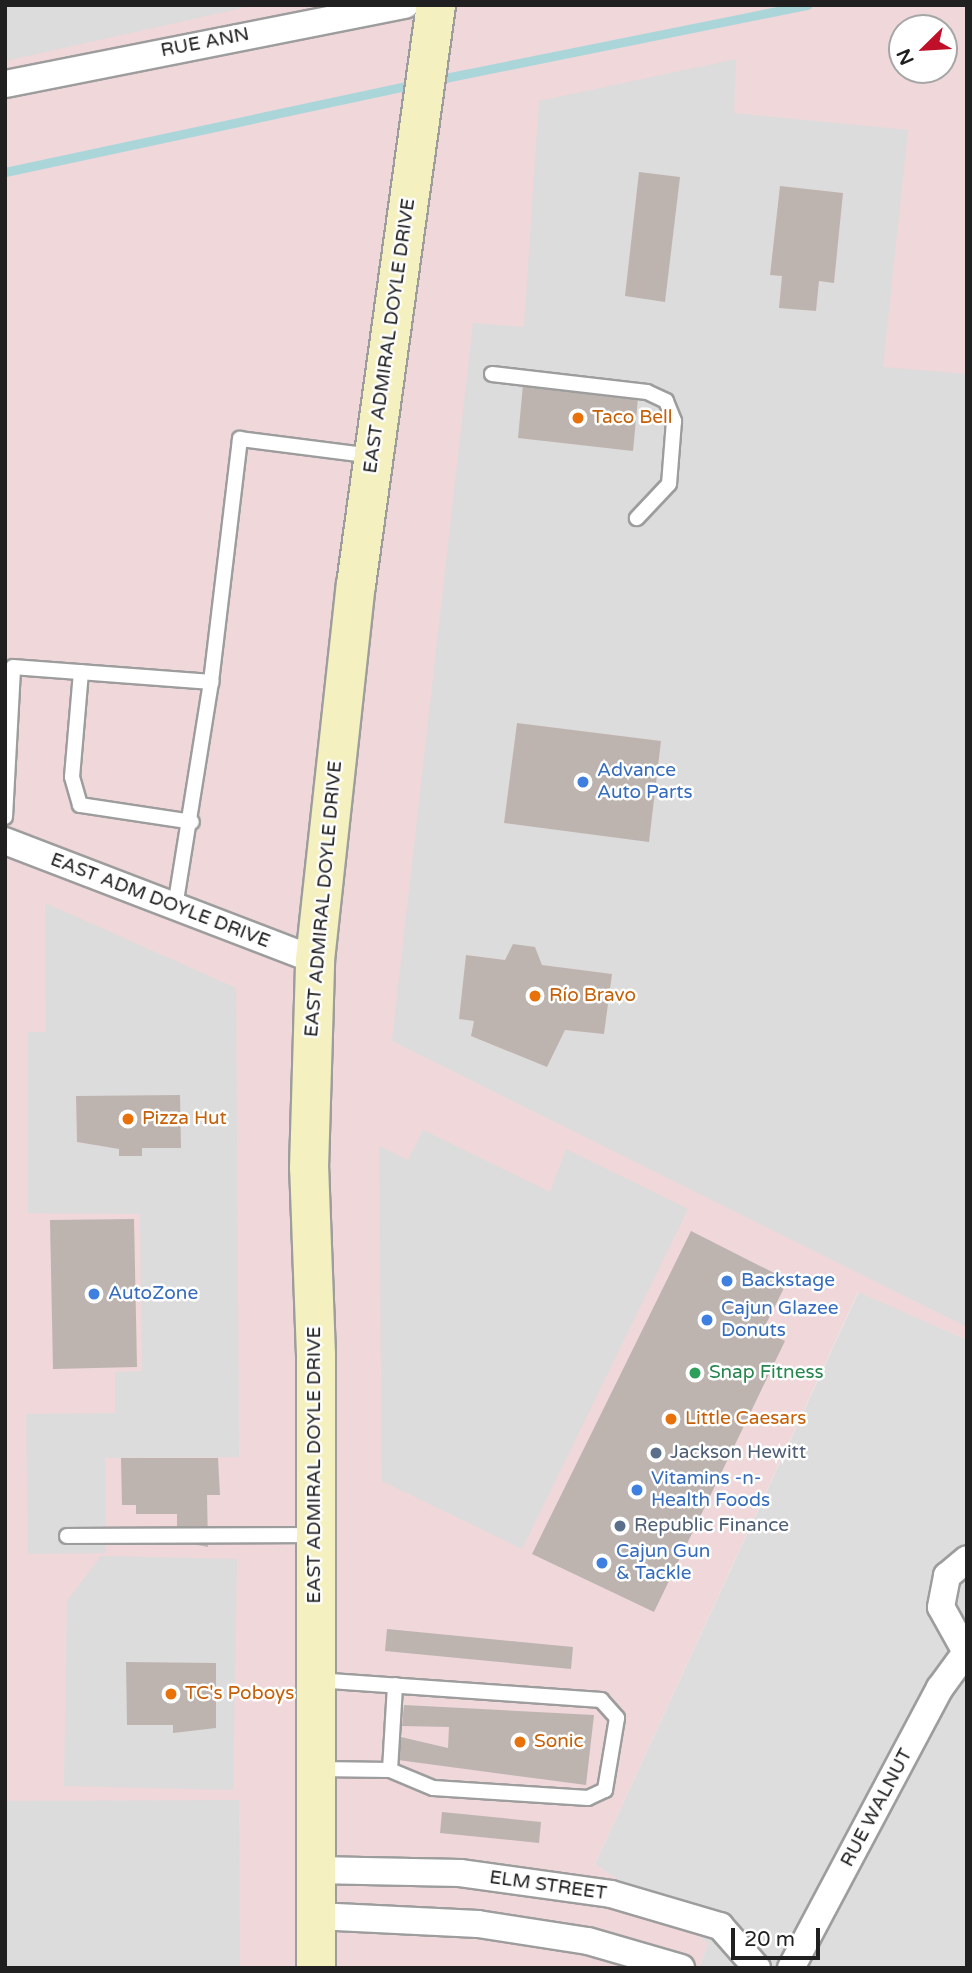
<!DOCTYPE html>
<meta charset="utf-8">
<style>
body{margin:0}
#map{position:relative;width:972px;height:1973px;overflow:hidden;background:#efebe7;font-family:"Varela Round",sans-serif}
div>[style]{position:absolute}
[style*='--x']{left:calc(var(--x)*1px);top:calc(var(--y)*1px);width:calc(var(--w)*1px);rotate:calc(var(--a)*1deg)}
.residential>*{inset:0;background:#dedddd}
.commercial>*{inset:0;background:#efd7da}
.parking>*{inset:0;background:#dcdcdc}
.stream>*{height:9px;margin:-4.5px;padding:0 4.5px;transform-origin:4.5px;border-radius:4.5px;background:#aad6da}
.building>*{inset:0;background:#bdb4b0}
.roads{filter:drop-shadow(2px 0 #9d9d9d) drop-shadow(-2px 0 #9d9d9d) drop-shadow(0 2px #9d9d9d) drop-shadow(0 -2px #9d9d9d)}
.service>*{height:14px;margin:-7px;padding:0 7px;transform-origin:7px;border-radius:7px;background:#fff}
.minor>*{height:26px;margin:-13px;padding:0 13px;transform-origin:13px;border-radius:13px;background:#fff}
.secondary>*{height:38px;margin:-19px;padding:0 19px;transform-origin:19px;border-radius:19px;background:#f5f0bf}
.dots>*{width:19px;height:19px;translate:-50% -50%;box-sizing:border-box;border:4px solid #fff;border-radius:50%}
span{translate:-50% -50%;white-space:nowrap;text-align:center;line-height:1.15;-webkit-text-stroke:5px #fff;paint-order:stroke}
.street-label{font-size:19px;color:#202020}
.food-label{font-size:19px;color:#c56008}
.left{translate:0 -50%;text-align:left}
.shop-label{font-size:19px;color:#366cbe}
.leisure-label{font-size:19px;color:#27864d}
.service-label{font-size:19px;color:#4e5e75}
.frame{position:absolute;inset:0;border:7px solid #202020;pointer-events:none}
.north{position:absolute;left:888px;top:14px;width:70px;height:70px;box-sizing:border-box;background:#fff;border:2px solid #a6a6a6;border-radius:50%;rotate:246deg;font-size:19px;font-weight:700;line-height:28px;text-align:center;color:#202020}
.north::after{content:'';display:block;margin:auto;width:24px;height:32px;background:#c00f28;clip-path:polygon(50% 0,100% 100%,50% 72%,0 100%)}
.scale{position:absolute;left:731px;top:1928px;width:89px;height:32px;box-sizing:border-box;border:4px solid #202020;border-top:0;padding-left:9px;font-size:21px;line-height:24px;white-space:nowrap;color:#202020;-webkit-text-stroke:5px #fff;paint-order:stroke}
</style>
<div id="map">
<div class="residential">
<i style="clip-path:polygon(859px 1291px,967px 1340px,967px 1968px,699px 1968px,708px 1943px,595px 1864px)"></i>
</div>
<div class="commercial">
<i style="clip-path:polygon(evenodd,5px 5px,967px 5px,967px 1340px,858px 1292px,595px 1864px,708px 1943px,699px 1968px,336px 1968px,316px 1014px,316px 1968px,5px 1968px,5px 5px,902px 28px,944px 28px,944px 70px,902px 70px,902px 28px)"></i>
</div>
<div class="parking">
<i style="clip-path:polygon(5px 5px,256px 5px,5px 61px)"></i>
<i style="clip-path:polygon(evenodd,736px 59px,734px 113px,908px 130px,883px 367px,967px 374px,967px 1327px,392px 1041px,473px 323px,524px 327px,539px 101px,736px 59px,639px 173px,664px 301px,625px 296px,639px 173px,736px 59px,780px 186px,843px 193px,834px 282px,819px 281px,816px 311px,779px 307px,782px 276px,770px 274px,780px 186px,736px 59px,523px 386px,637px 398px,632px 451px,523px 386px,736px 59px,517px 723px,661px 741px,649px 841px,504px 823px,517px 723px,736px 59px,514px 945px,535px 947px,542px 965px,612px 974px,604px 1034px,565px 1030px,547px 1067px,471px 1036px,474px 1021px,459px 1019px,466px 955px,505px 960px,514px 945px)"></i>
<i style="clip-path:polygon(evenodd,45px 903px,236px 988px,239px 1457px,105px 1458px,106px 1553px,28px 1554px,26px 1414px,115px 1413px,115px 1372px,142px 1371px,140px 1214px,28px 1213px,28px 1032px,46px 1032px,45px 903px,76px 1096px,180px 1148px,142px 1148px,142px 1156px,120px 1156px,119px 1149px,77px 1142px,76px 1096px)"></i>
<i style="clip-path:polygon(423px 1130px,550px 1192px,566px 1149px,688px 1209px,522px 1549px,382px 1481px,379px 1146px,408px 1160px)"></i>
<i style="clip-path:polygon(101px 1556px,237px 1559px,233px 1790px,64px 1786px,67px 1601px)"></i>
<i style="clip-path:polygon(239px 1800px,240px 1968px,5px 1968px,5px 1801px)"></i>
</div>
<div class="stream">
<i style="--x:435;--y:80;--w:380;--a:-11.4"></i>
<i style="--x:5;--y:172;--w:418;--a:-12.1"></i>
</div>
<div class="building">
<i style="clip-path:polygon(639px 172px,680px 177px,665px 302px,625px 296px)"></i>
<i style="clip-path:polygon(780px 186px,843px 193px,834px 283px,819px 281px,816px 311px,779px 308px,782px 276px,770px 275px)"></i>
<i style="clip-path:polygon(523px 385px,638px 398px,633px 451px,518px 438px)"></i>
<i style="clip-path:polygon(517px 723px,661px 741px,649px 842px,504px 823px)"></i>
<i style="clip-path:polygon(513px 944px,535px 947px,542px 965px,612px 974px,604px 1034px,565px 1030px,547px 1067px,471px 1036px,474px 1021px,459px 1019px,466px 955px,505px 960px)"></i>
<i style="clip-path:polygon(180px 1095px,181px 1148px,142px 1148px,142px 1156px,119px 1156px,119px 1149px,77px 1142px,76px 1096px)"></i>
<i style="clip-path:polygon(134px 1219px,137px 1367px,53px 1369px,50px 1220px)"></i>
<i style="clip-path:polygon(691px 1231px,788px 1280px,763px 1330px,785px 1341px,654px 1612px,532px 1554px)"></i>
<i style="clip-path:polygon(121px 1458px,218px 1458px,220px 1495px,207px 1495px,208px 1547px,177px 1541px,177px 1514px,136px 1514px,136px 1505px,122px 1505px)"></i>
<i style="clip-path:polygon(387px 1629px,573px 1647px,571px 1669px,385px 1651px)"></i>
<i style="clip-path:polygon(126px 1662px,216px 1663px,216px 1728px,173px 1733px,173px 1725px,127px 1725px)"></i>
<i style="clip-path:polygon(404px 1705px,594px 1715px,586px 1785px,398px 1760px,401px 1737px,448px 1748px,449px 1727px,402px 1726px)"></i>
<i style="clip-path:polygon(442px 1812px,541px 1822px,539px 1843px,440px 1833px)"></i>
</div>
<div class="roads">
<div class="service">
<i style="--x:492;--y:374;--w:156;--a:6.6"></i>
<i style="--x:647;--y:392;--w:21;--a:25"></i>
<i style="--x:666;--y:401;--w:22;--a:68"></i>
<i style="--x:674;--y:421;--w:63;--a:94.5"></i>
<i style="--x:669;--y:484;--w:47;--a:133.3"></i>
<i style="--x:81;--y:672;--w:105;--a:94.9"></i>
<i style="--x:72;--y:777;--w:29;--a:74"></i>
<i style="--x:80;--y:805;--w:113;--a:8.6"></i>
<i style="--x:5;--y:817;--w:150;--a:-86.9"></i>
<i style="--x:13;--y:667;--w:199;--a:4.3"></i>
<i style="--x:211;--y:682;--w:245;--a:-83.2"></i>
<i style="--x:240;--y:439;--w:134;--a:7.3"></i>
<i style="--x:175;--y:907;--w:228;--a:-80.9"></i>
<i style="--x:67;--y:1536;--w:248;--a:-0.2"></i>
<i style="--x:316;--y:1680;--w:286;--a:4"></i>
<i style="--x:601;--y:1700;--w:24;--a:48"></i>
<i style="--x:617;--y:1718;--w:73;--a:99.5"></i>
<i style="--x:605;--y:1790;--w:19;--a:155"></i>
<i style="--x:588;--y:1798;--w:155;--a:-176.3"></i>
<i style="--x:433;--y:1788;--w:47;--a:-157.3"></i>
<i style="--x:390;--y:1770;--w:72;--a:-179.2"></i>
<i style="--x:390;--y:1770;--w:85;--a:-86.6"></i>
</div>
<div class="minor">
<i style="--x:5;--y:84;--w:408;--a:-11.2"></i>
<i style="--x:5;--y:841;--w:332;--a:21"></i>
<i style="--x:966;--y:1652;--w:51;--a:-119.1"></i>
<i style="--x:941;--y:1607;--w:32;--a:-79"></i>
<i style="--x:947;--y:1576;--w:26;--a:-40"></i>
<i style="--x:316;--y:1870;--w:144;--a:1.2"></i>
<i style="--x:460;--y:1873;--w:152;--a:7.9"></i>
<i style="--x:611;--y:1894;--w:114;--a:16.4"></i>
<i style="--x:720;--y:1926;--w:56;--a:48.6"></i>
<i style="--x:316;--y:1916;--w:162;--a:2.8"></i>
<i style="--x:478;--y:1924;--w:111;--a:8.8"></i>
<i style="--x:588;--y:1941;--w:97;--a:16.2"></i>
<i style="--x:791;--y:1968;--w:317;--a:-62"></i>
<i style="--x:940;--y:1688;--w:46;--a:-53.9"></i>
</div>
<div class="secondary">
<i style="--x:316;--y:1968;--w:613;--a:-90"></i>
<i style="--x:316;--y:1355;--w:187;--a:-92.1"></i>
<i style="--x:309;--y:1168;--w:208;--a:-88.3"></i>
<i style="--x:315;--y:960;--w:377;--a:-83.8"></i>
<i style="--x:356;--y:585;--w:585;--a:-82.15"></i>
</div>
</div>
<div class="dots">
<i style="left:578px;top:418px;background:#e8710a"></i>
<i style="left:583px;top:782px;background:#3f7fe0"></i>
<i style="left:535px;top:996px;background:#e8710a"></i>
<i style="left:128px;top:1119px;background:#e8710a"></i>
<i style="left:727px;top:1281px;background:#3f7fe0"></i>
<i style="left:94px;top:1294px;background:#3f7fe0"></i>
<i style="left:707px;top:1320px;background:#3f7fe0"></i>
<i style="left:695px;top:1373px;background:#2e9e5b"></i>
<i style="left:671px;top:1419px;background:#e8710a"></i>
<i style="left:656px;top:1453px;background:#5c6f8a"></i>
<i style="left:637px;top:1490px;background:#3f7fe0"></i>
<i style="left:620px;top:1526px;background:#5c6f8a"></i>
<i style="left:602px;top:1563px;background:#3f7fe0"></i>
<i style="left:171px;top:1694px;background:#e8710a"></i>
<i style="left:520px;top:1742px;background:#e8710a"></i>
</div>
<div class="street-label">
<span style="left:205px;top:43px;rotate:-11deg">RUE ANN</span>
<span style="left:390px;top:336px;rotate:-82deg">EAST ADMIRAL DOYLE DRIVE</span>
<span style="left:324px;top:899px;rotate:-85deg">EAST ADMIRAL DOYLE DRIVE</span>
<span style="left:160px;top:901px;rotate:21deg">EAST ADM DOYLE DRIVE</span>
<span style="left:315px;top:1465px;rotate:-90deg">EAST ADMIRAL DOYLE DRIVE</span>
<span style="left:877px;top:1808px;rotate:-62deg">RUE WALNUT</span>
<span style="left:548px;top:1886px;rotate:8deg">ELM STREET</span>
</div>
<div class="food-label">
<span class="left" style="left:592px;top:418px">Taco Bell</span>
<span class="left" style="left:549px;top:996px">Río Bravo</span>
<span class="left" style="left:142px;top:1119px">Pizza Hut</span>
<span class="left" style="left:685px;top:1419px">Little Caesars</span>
<span class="left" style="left:185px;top:1694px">TC's Poboys</span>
<span class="left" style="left:534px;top:1742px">Sonic</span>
</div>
<div class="shop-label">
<span class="left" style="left:597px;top:782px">Advance<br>Auto Parts</span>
<span class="left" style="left:741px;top:1281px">Backstage</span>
<span class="left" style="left:108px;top:1294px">AutoZone</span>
<span class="left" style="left:721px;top:1320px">Cajun Glazee<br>Donuts</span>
<span class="left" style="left:651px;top:1490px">Vitamins -n-<br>Health Foods</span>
<span class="left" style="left:616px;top:1563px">Cajun Gun<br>&amp; Tackle</span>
</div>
<div class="leisure-label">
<span class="left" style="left:709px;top:1373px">Snap Fitness</span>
</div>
<div class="service-label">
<span class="left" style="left:670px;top:1453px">Jackson Hewitt</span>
<span class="left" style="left:634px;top:1526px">Republic Finance</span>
</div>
<div class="frame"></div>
<div class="north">N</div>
<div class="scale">20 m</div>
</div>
